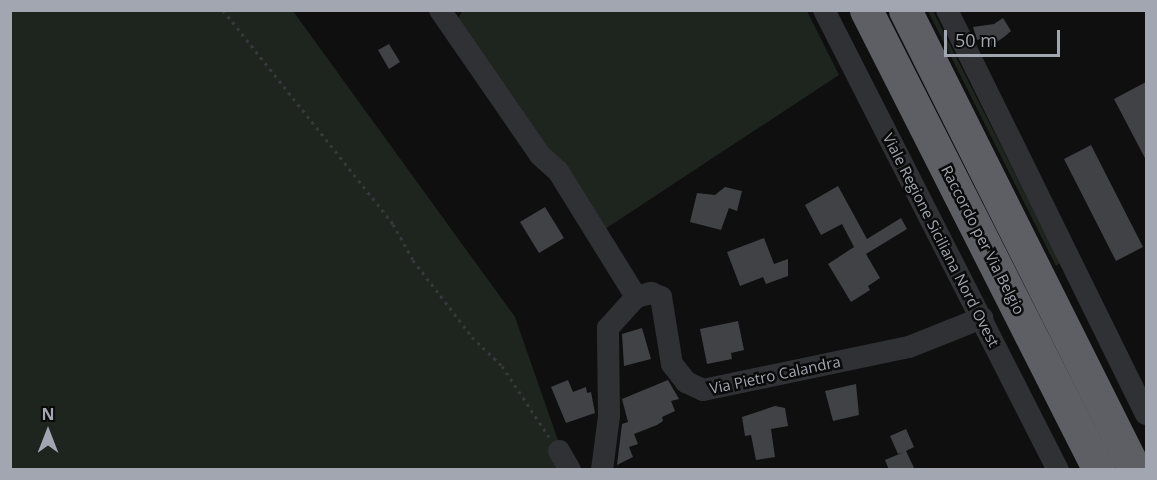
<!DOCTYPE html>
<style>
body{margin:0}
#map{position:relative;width:1157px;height:480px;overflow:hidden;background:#0f0f10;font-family:"Open Sans",sans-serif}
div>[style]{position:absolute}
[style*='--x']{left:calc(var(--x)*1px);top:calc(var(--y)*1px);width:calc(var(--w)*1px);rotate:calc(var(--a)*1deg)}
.green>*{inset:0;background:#1e241e}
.building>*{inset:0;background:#404246}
.path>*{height:3px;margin-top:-1.5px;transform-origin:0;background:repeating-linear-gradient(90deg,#36383c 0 3px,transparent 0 7.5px)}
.minor>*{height:22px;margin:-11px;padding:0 11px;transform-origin:11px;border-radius:11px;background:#303135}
.highway>*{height:33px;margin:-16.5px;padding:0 16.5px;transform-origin:16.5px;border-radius:16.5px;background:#5d5f65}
span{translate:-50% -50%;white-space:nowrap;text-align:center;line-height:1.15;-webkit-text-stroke:5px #0a0a0b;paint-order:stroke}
.street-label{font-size:15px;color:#a1a6b0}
.frame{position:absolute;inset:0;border:12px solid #a1a6b0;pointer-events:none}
.north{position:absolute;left:18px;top:402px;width:60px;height:60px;-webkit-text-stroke:4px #0a0a0b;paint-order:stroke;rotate:0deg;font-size:16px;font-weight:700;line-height:24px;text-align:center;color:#a1a6b0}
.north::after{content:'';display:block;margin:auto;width:21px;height:27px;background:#a1a6b0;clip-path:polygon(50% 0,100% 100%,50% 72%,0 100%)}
.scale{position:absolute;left:944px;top:30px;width:116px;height:27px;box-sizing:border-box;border:3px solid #a1a6b0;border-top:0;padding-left:8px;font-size:18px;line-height:21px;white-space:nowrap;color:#a1a6b0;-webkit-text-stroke:4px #0a0a0b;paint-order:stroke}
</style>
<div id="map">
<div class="green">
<i style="clip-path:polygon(463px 10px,807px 11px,839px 75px,602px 231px,457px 20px)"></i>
<i style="clip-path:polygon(10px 11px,293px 11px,515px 317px,568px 469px,11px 469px)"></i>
<i style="clip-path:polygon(928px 11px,933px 11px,1060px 263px,1056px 266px)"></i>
</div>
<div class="building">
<i style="clip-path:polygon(1003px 18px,1011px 31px,1004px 37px,991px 46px,986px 38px,977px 40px,973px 27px,994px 24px)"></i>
<i style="clip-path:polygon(389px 44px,400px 62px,389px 69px,378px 50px)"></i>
<i style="clip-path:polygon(1146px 82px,1146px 160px,1114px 99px)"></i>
<i style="clip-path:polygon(1091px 145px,1143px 247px,1116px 261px,1064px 159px)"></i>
<i style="clip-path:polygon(838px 186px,867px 239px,901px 218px,907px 229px,866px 254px,880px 278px,868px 286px,870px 290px,851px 302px,828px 264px,854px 247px,842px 224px,821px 235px,805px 205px)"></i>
<i style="clip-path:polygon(725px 187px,742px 191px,737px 211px,729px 208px,721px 230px,690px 222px,697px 193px,715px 195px)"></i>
<i style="clip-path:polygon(545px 207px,564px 238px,539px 253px,520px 222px)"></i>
<i style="clip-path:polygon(764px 238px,774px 264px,788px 259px,788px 276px,766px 284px,763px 277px,740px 286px,727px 252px)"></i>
<i style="clip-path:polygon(738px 321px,744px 350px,731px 353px,732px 359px,707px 364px,700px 329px)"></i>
<i style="clip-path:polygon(642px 328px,651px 359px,624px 366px,622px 334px)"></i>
<i style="clip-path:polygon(568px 380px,573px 392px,586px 387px,587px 393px,591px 392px,595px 413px,566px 423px,551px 387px)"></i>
<i style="clip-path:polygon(668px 380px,679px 399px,671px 401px,675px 411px,662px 417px,663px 421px,657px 425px,634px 434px,638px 444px,629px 447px,633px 457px,617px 465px,622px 424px,628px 422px,622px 399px)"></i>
<i style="clip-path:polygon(856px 384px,859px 415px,833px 421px,825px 391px)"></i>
<i style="clip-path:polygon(775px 406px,785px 408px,788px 426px,771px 429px,775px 457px,756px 460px,751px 435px,745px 436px,742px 417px)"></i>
<i style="clip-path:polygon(906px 429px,914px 447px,906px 451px,915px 470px,889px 470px,885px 460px,904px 452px,898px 454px,890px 436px)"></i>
</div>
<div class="path">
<i style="--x:223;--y:10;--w:273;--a:51.5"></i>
<i style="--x:393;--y:224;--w:41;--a:60.9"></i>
<i style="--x:413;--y:260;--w:97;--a:52.5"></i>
<i style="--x:472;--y:337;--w:42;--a:44"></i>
<i style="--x:502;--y:366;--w:85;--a:56.5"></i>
</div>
<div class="minor">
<i style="--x:440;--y:10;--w:176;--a:55.4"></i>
<i style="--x:540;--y:155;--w:24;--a:42"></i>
<i style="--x:558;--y:171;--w:148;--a:58.2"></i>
<i style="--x:824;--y:10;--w:516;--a:63.04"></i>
<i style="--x:947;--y:10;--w:450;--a:63.8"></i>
<i style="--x:559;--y:451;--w:22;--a:60"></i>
<i style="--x:602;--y:470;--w:54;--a:-82.6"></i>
<i style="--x:609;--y:416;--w:88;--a:-90.7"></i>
<i style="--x:608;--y:328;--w:42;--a:-47.9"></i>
<i style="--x:636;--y:297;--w:16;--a:-15"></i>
<i style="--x:651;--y:293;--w:11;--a:22"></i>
<i style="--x:661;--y:297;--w:68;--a:80.7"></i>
<i style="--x:672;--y:364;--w:23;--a:52"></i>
<i style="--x:686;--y:382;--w:19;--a:25"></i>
<i style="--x:703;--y:390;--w:210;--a:-11.8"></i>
<i style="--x:909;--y:347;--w:79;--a:-21.7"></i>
</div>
<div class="highway">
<i style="--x:866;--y:10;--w:516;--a:63.14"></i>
<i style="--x:905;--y:10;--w:514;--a:63.43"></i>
</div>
<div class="street-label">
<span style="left:941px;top:240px;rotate:63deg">Viale Regione Siciliana Nord Ovest</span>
<span style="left:983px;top:240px;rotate:63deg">Raccordo per Via Belgio</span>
<span style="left:775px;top:375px;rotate:-12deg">Via Pietro Calandra</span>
</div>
<div class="frame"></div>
<div class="north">N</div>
<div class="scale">50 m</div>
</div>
